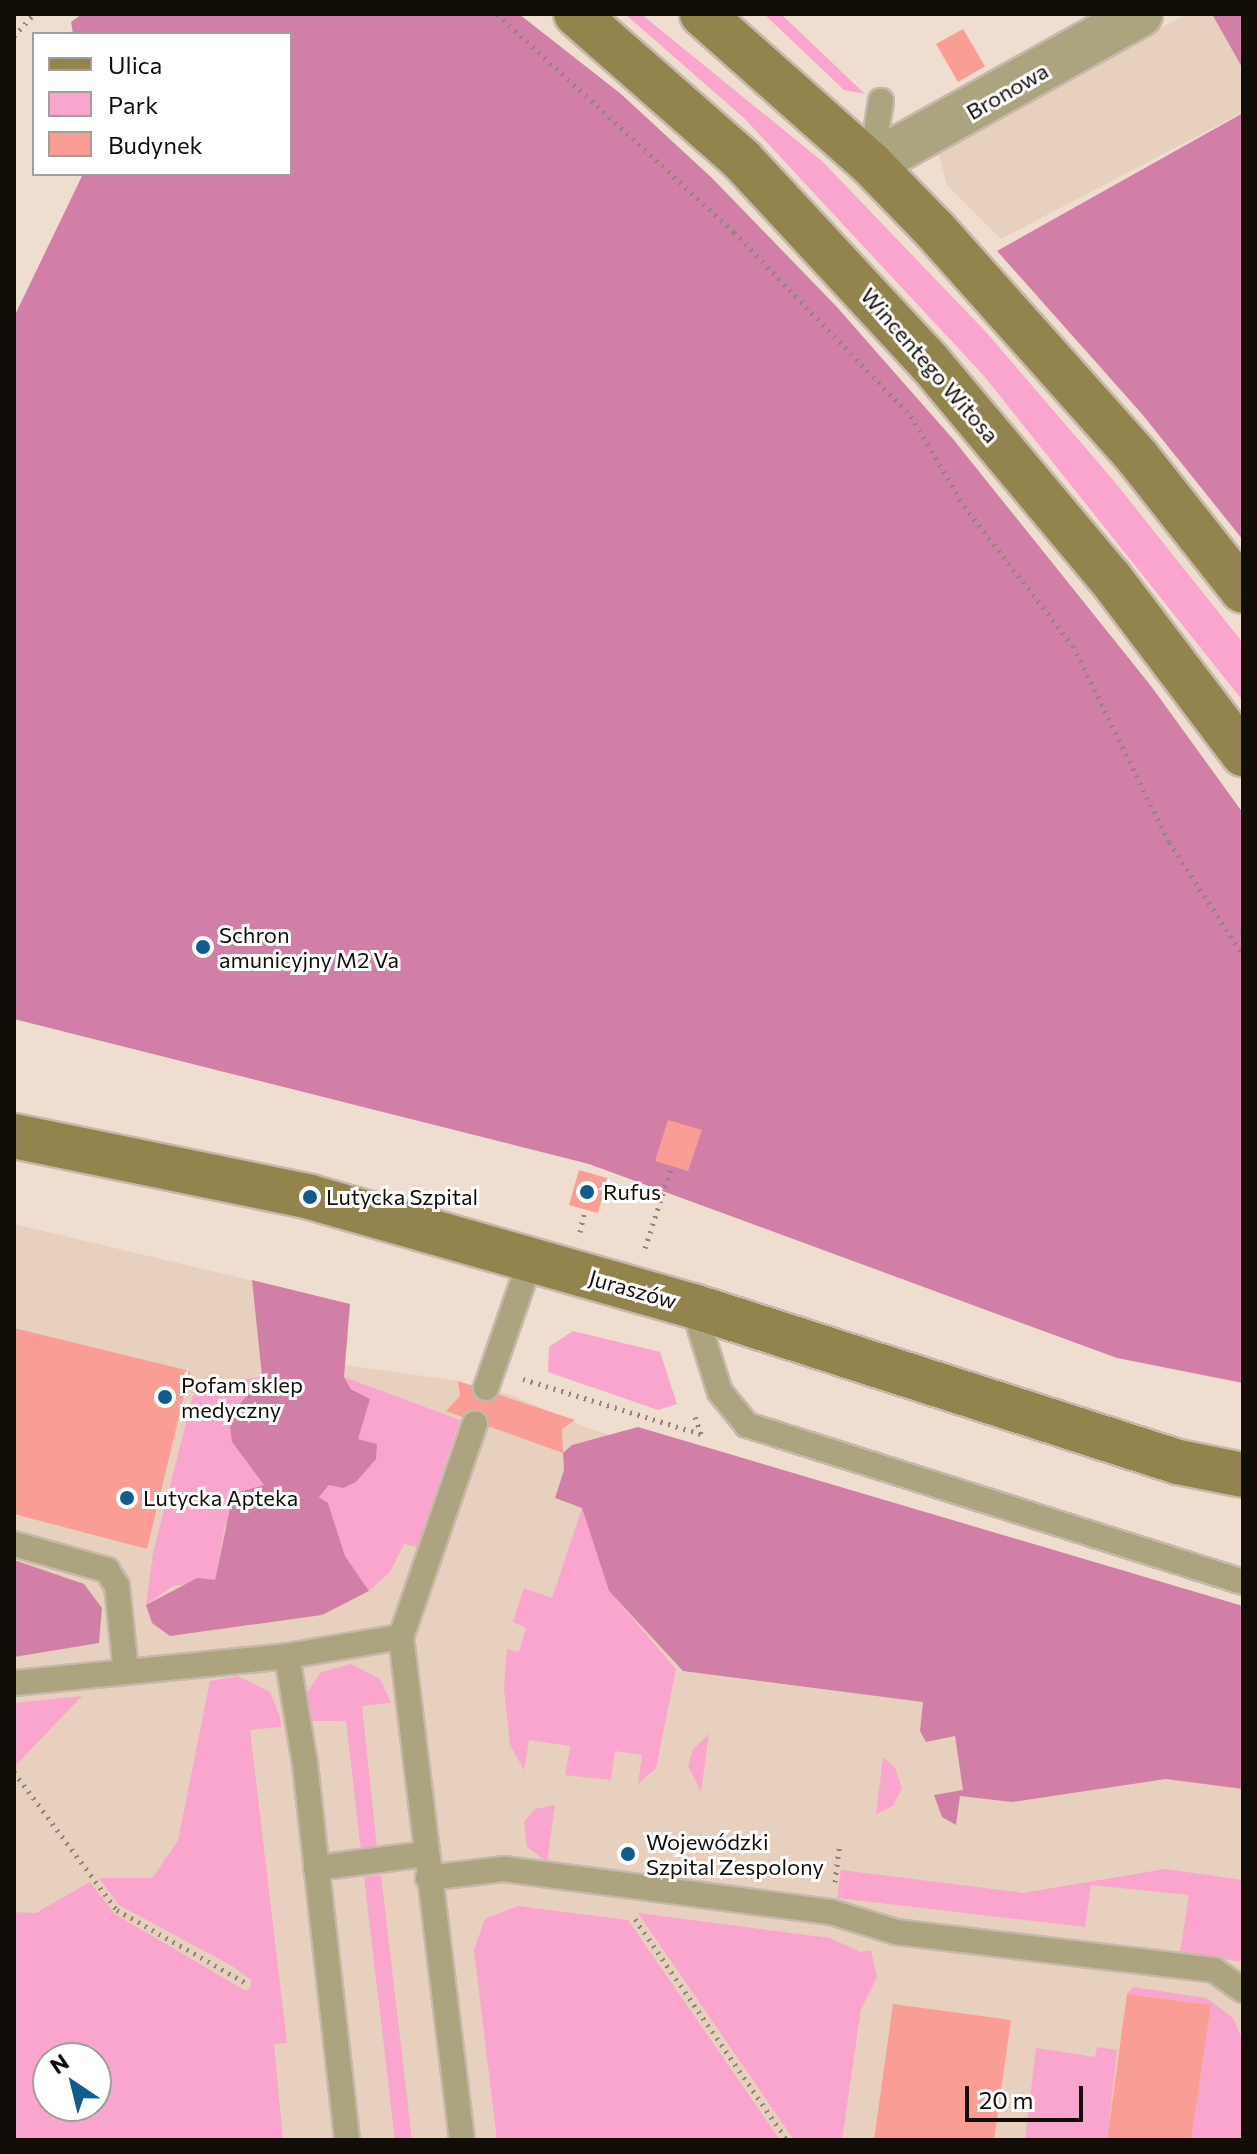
<!DOCTYPE html>
<meta charset="utf-8">
<style>
body{margin:0}
#map{position:relative;width:1257px;height:2154px;overflow:hidden;background:#efded0;font-family:Commissioner,sans-serif}
div>[style]{position:absolute}
[style*='--x']{left:calc(var(--x)*1px);top:calc(var(--y)*1px);width:calc(var(--w)*1px);rotate:calc(var(--a)*1deg)}
.built>*{inset:0;background:#e8d0be}
.green>*{inset:0;background:#faa5cd}
.forest>*{inset:0;background:#d27fa7}
.building>*{inset:0;background:#fa9d95}
.path>*{height:5px;margin-top:-2.5px;transform-origin:0;background:repeating-linear-gradient(90deg,#91857b 0 2px,transparent 0 8px)}
.roads{filter:drop-shadow(2px 0 #c7b8ac) drop-shadow(-2px 0 #c7b8ac) drop-shadow(0 2px #c7b8ac) drop-shadow(0 -2px #c7b8ac)}
.lane>*{height:24px;margin:-12px;padding:0 12px;transform-origin:12px;border-radius:12px;background:#aca37f}
.street>*{height:44px;margin:-22px;padding:0 22px;transform-origin:22px;border-radius:22px;background:#aca37f}
.secondary>*{height:44px;margin:-22px;padding:0 22px;transform-origin:22px;border-radius:22px;background:#92844c}
.dots>*{width:22px;height:22px;translate:-50% -50%;box-sizing:border-box;border:4px solid #fff;border-radius:50%}
span{translate:-50% -50%;white-space:nowrap;text-align:center;line-height:1.15;-webkit-text-stroke:6px #fff;paint-order:stroke}
.street-label{font-size:22px;color:#130d08}
.poi-label{font-size:22px;color:#130d08}
.left{translate:0 -50%;text-align:left}
.frame{position:absolute;inset:0;border:16px solid #130d08;pointer-events:none}
.legend{position:absolute;left:32px;top:32px;width:260px;height:144px;box-sizing:border-box;background:#fff;border:2px solid #a19e9c;margin:0;padding:10px 14px;list-style:none;font-size:24px;color:#130d08}
.legend li{display:flex;align-items:center;gap:16px;height:40px}
.legend b{width:40px;border:2px solid #a19e9c}
.north{position:absolute;left:32px;top:2042px;width:80px;height:80px;box-sizing:border-box;background:#fff;border:2px solid #a19e9c;border-radius:50%;rotate:325deg;font-size:22px;font-weight:700;line-height:32px;text-align:center;color:#130d08}
.north::after{content:'';display:block;margin:auto;width:28px;height:36px;background:#115b8f;clip-path:polygon(50% 0,100% 100%,50% 72%,0 100%)}
.scale{position:absolute;left:965px;top:2086px;width:118px;height:36px;box-sizing:border-box;border:4px solid #130d08;border-top:0;padding-left:10px;font-size:24px;line-height:28px;white-space:nowrap;color:#130d08;-webkit-text-stroke:6px #fff;paint-order:stroke}
</style>
<div id="map">
<div class="built">
<i style="clip-path:polygon(1186px 14px,1243px 14px,1243px 112px,1001px 239px,947px 185px,938px 151px)"></i>
<i style="clip-path:polygon(evenodd,14px 1224px,350px 1304px,345px 1365px,458px 1381px,514px 1396px,583px 1426px,1243px 1649px,1243px 2140px,14px 2140px,14px 1224px,48px 2058px,96px 2058px,96px 2106px,48px 2106px,48px 2058px)"></i>
</div>
<div class="green">
<i style="clip-path:polygon(625px 14px,641px 14px,822px 161px,985px 331px,1114px 481px,1243px 643px,1243px 701px,984px 376px,745px 119px)"></i>
<i style="clip-path:polygon(764px 14px,781px 14px,865px 94px,844px 90px)"></i>
<i style="clip-path:polygon(573px 1331px,660px 1352px,677px 1404px,658px 1410px,548px 1372px,549px 1347px)"></i>
<i style="clip-path:polygon(262px 1377px,232px 1442px,264px 1485px,225px 1525px,215px 1580px,173px 1586px,146px 1605px,153px 1553px,196px 1384px)"></i>
<i style="clip-path:polygon(344px 1377px,460px 1420px,417px 1547px,404px 1544px,390px 1572px,369px 1591px,345px 1556px,328px 1503px,319px 1497px,329px 1485px,356px 1482px,376px 1458px,357px 1439px,370px 1399px,351px 1388px)"></i>
<i style="clip-path:polygon(582px 1508px,609px 1591px,676px 1669px,656px 1768px,638px 1784px,642px 1755px,615px 1751px,611px 1780px,565px 1775px,570px 1746px,529px 1740px,524px 1770px,510px 1745px,504px 1688px,507px 1649px,519px 1652px,526px 1628px,513px 1622px,524px 1588px,552px 1598px)"></i>
<i style="clip-path:polygon(351px 1664px,380px 1679px,391px 1703px,362px 1706px,377px 1848px,361px 1850px,346px 1721px,307px 1721px,303px 1699px,321px 1672px)"></i>
<i style="clip-path:polygon(evenodd,238px 1676px,270px 1692px,280px 1717px,281px 1727px,250px 1730px,287px 2043px,274px 2044px,283px 2140px,14px 2140px,14px 1912px,36px 1913px,90px 1882px,115px 1914px,246px 1991px,251px 1986px,251px 1980px,232px 1966px,119px 1905px,99px 1878px,152px 1878px,178px 1841px,210px 1681px,238px 1676px,48px 2058px,96px 2058px,96px 2106px,48px 2106px,48px 2058px)"></i>
<i style="clip-path:polygon(82px 1696px,16px 1765px,14px 1703px)"></i>
<i style="clip-path:polygon(709px 1734px,701px 1792px,688px 1766px,693px 1749px)"></i>
<i style="clip-path:polygon(883px 1757px,895px 1768px,902px 1788px,893px 1806px,876px 1814px)"></i>
<i style="clip-path:polygon(555px 1805px,547px 1862px,527px 1847px,524px 1822px,535px 1809px)"></i>
<i style="clip-path:polygon(1165px 1869px,1243px 1880px,1243px 1962px,1180px 1952px,1189px 1895px,1091px 1885px,1085px 1927px,837px 1898px,841px 1870px,1023px 1893px)"></i>
<i style="clip-path:polygon(381px 1875px,412px 2140px,395px 2140px,364px 1877px)"></i>
<i style="clip-path:polygon(518px 1906px,628px 1920px,780px 2140px,497px 2140px,474px 1950px,485px 1919px)"></i>
<i style="clip-path:polygon(638px 1913px,830px 1938px,860px 1952px,871px 1950px,877px 1977px,861px 2009px,842px 2140px,794px 2140px)"></i>
<i style="clip-path:polygon(1133px 1987px,1207px 1998px,1233px 2018px,1243px 2041px,1243px 2140px,1191px 2140px,1211px 2005px,1127px 1994px)"></i>
<i style="clip-path:polygon(1097px 2047px,1117px 2050px,1107px 2140px,1025px 2140px,1036px 2048px,1095px 2057px)"></i>
</div>
<div class="forest">
<i style="clip-path:polygon(82px 14px,519px 14px,621px 94px,712px 178px,836px 306px,953px 439px,1151px 686px,1243px 813px,1243px 1383px,1117px 1358px,589px 1164px,14px 1019px,14px 317px,83px 174px,290px 174px,290px 34px,73px 34px,71px 22px)"></i>
<i style="clip-path:polygon(1212px 14px,1243px 14px,1243px 69px)"></i>
<i style="clip-path:polygon(1243px 113px,1243px 540px,1142px 414px,997px 251px)"></i>
<i style="clip-path:polygon(252px 1280px,350px 1304px,344px 1377px,351px 1389px,370px 1399px,358px 1439px,377px 1444px,376px 1459px,356px 1482px,343px 1488px,329px 1485px,319px 1497px,328px 1503px,345px 1556px,369px 1591px,322px 1615px,170px 1636px,152px 1623px,146px 1605px,197px 1578px,215px 1580px,233px 1494px,264px 1485px,232px 1442px,229px 1418px,262px 1376px)"></i>
<i style="clip-path:polygon(638px 1427px,1243px 1606px,1243px 1789px,1166px 1779px,1012px 1802px,960px 1796px,956px 1825px,942px 1817px,934px 1795px,963px 1790px,955px 1736px,926px 1742px,920px 1731px,923px 1702px,683px 1671px,609px 1591px,582px 1508px,555px 1498px,564px 1470px,563px 1453px,572px 1445px)"></i>
<i style="clip-path:polygon(14px 1560px,84px 1584px,102px 1608px,99px 1643px,14px 1657px)"></i>
</div>
<div class="building">
<i style="clip-path:polygon(963px 29px,985px 66px,958px 82px,936px 44px)"></i>
<i style="clip-path:polygon(668px 1120px,702px 1130px,688px 1171px,655px 1161px)"></i>
<i style="clip-path:polygon(579px 1170px,607px 1178px,598px 1213px,569px 1205px)"></i>
<i style="clip-path:polygon(14px 1328px,190px 1371px,147px 1549px,14px 1514px)"></i>
<i style="clip-path:polygon(458px 1381px,575px 1420px,562px 1429px,563px 1453px,446px 1411px,460px 1396px)"></i>
<i style="clip-path:polygon(1127px 1994px,1211px 2005px,1191px 2140px,1107px 2140px)"></i>
<i style="clip-path:polygon(893px 2004px,1011px 2020px,994px 2140px,874px 2140px)"></i>
</div>
<div class="path">
<i style="--x:497;--y:14;--w:322;--a:42.6"></i>
<i style="--x:734;--y:232;--w:255;--a:46.1"></i>
<i style="--x:911;--y:416;--w:104;--a:59.5"></i>
<i style="--x:964;--y:506;--w:177;--a:52.1"></i>
<i style="--x:1073;--y:646;--w:218;--a:63.9"></i>
<i style="--x:1169;--y:842;--w:135;--a:56.8"></i>
<i style="--x:14;--y:36;--w:30;--a:-48"></i>
<i style="--x:580;--y:1232;--w:23;--a:-77"></i>
<i style="--x:645;--y:1248;--w:86;--a:-71.8"></i>
<i style="--x:523;--y:1379;--w:186;--a:17.2"></i>
<i style="--x:701;--y:1434;--w:21;--a:-109"></i>
<i style="--x:14;--y:1772;--w:172;--a:53.3"></i>
<i style="--x:117;--y:1910;--w:148;--a:29.5"></i>
<i style="--x:835;--y:1882;--w:39;--a:-83"></i>
<i style="--x:635;--y:1919;--w:268;--a:55.5"></i>
</div>
<div class="roads">
<div class="lane">
<i style="--x:871;--y:164;--w:64;--a:-81"></i>
<i style="--x:693;--y:1306;--w:90;--a:72.6"></i>
<i style="--x:720;--y:1392;--w:43;--a:50.7"></i>
<i style="--x:747;--y:1425;--w:520;--a:17.56"></i>
<i style="--x:486;--y:1388;--w:137;--a:-70.8"></i>
<i style="--x:14;--y:1544;--w:97;--a:15.6"></i>
<i style="--x:107;--y:1570;--w:19;--a:58"></i>
<i style="--x:117;--y:1586;--w:85;--a:84"></i>
<i style="--x:287;--y:1656;--w:109;--a:80.5"></i>
<i style="--x:305;--y:1764;--w:378;--a:83.6"></i>
<i style="--x:14;--y:1683;--w:274;--a:-5.6"></i>
<i style="--x:287;--y:1656;--w:116;--a:-9.5"></i>
<i style="--x:316;--y:1868;--w:110;--a:-7.3"></i>
<i style="--x:428;--y:1878;--w:77;--a:-6.8"></i>
<i style="--x:504;--y:1869;--w:330;--a:7.5"></i>
<i style="--x:831;--y:1912;--w:68;--a:17.1"></i>
<i style="--x:896;--y:1932;--w:320;--a:6.8"></i>
<i style="--x:1214;--y:1970;--w:35;--a:35"></i>
<i style="--x:462;--y:2140;--w:507;--a:-96.91"></i>
<i style="--x:401;--y:1637;--w:226;--a:-70.9"></i>
</div>
<div class="street">
<i style="--x:871;--y:164;--w:308;--a:-29.1"></i>
</div>
<div class="secondary">
<i style="--x:576;--y:14;--w:221;--a:41.3"></i>
<i style="--x:742;--y:160;--w:277;--a:47.2"></i>
<i style="--x:930;--y:363;--w:280;--a:50.1"></i>
<i style="--x:1110;--y:578;--w:221;--a:52.9"></i>
<i style="--x:702;--y:14;--w:226;--a:41.6"></i>
<i style="--x:871;--y:164;--w:92;--a:45.9"></i>
<i style="--x:935;--y:230;--w:305;--a:48.3"></i>
<i style="--x:1138;--y:458;--w:169;--a:51.7"></i>
<i style="--x:14;--y:1136;--w:302;--a:11.6"></i>
<i style="--x:310;--y:1197;--w:398;--a:15.9"></i>
<i style="--x:693;--y:1306;--w:509;--a:17.83"></i>
<i style="--x:1178;--y:1462;--w:66;--a:11.3"></i>
</div>
</div>
<div class="dots">
<i style="left:203px;top:947px;background:#115b8f"></i>
<i style="left:587px;top:1192px;background:#115b8f"></i>
<i style="left:310px;top:1197px;background:#115b8f"></i>
<i style="left:165px;top:1397px;background:#115b8f"></i>
<i style="left:127px;top:1498px;background:#115b8f"></i>
<i style="left:628px;top:1854px;background:#115b8f"></i>
</div>
<div class="street-label">
<span style="left:1007px;top:91px;rotate:-30deg">Bronowa</span>
<span style="left:930px;top:365px;rotate:49deg">Wincentego Witosa</span>
<span style="left:633px;top:1289px;rotate:16deg">Juraszów</span>
</div>
<div class="poi-label">
<span class="left" style="left:219px;top:947px">Schron<br>amunicyjny M2 Va</span>
<span class="left" style="left:603px;top:1192px">Rufus</span>
<span class="left" style="left:326px;top:1197px">Lutycka Szpital</span>
<span class="left" style="left:181px;top:1397px">Pofam sklep<br>medyczny</span>
<span class="left" style="left:143px;top:1498px">Lutycka Apteka</span>
<span class="left" style="left:646px;top:1854px">Wojewódzki<br>Szpital Zespolony</span>
</div>
<div class="frame"></div>
<ul class="legend">
<li><b style="height:10px;background:#92844c"></b>Ulica</li>
<li><b style="height:22px;background:#faa5cd"></b>Park</li>
<li><b style="height:22px;background:#fa9d95"></b>Budynek</li>
</ul>
<div class="north">N</div>
<div class="scale">20 m</div>
</div>
